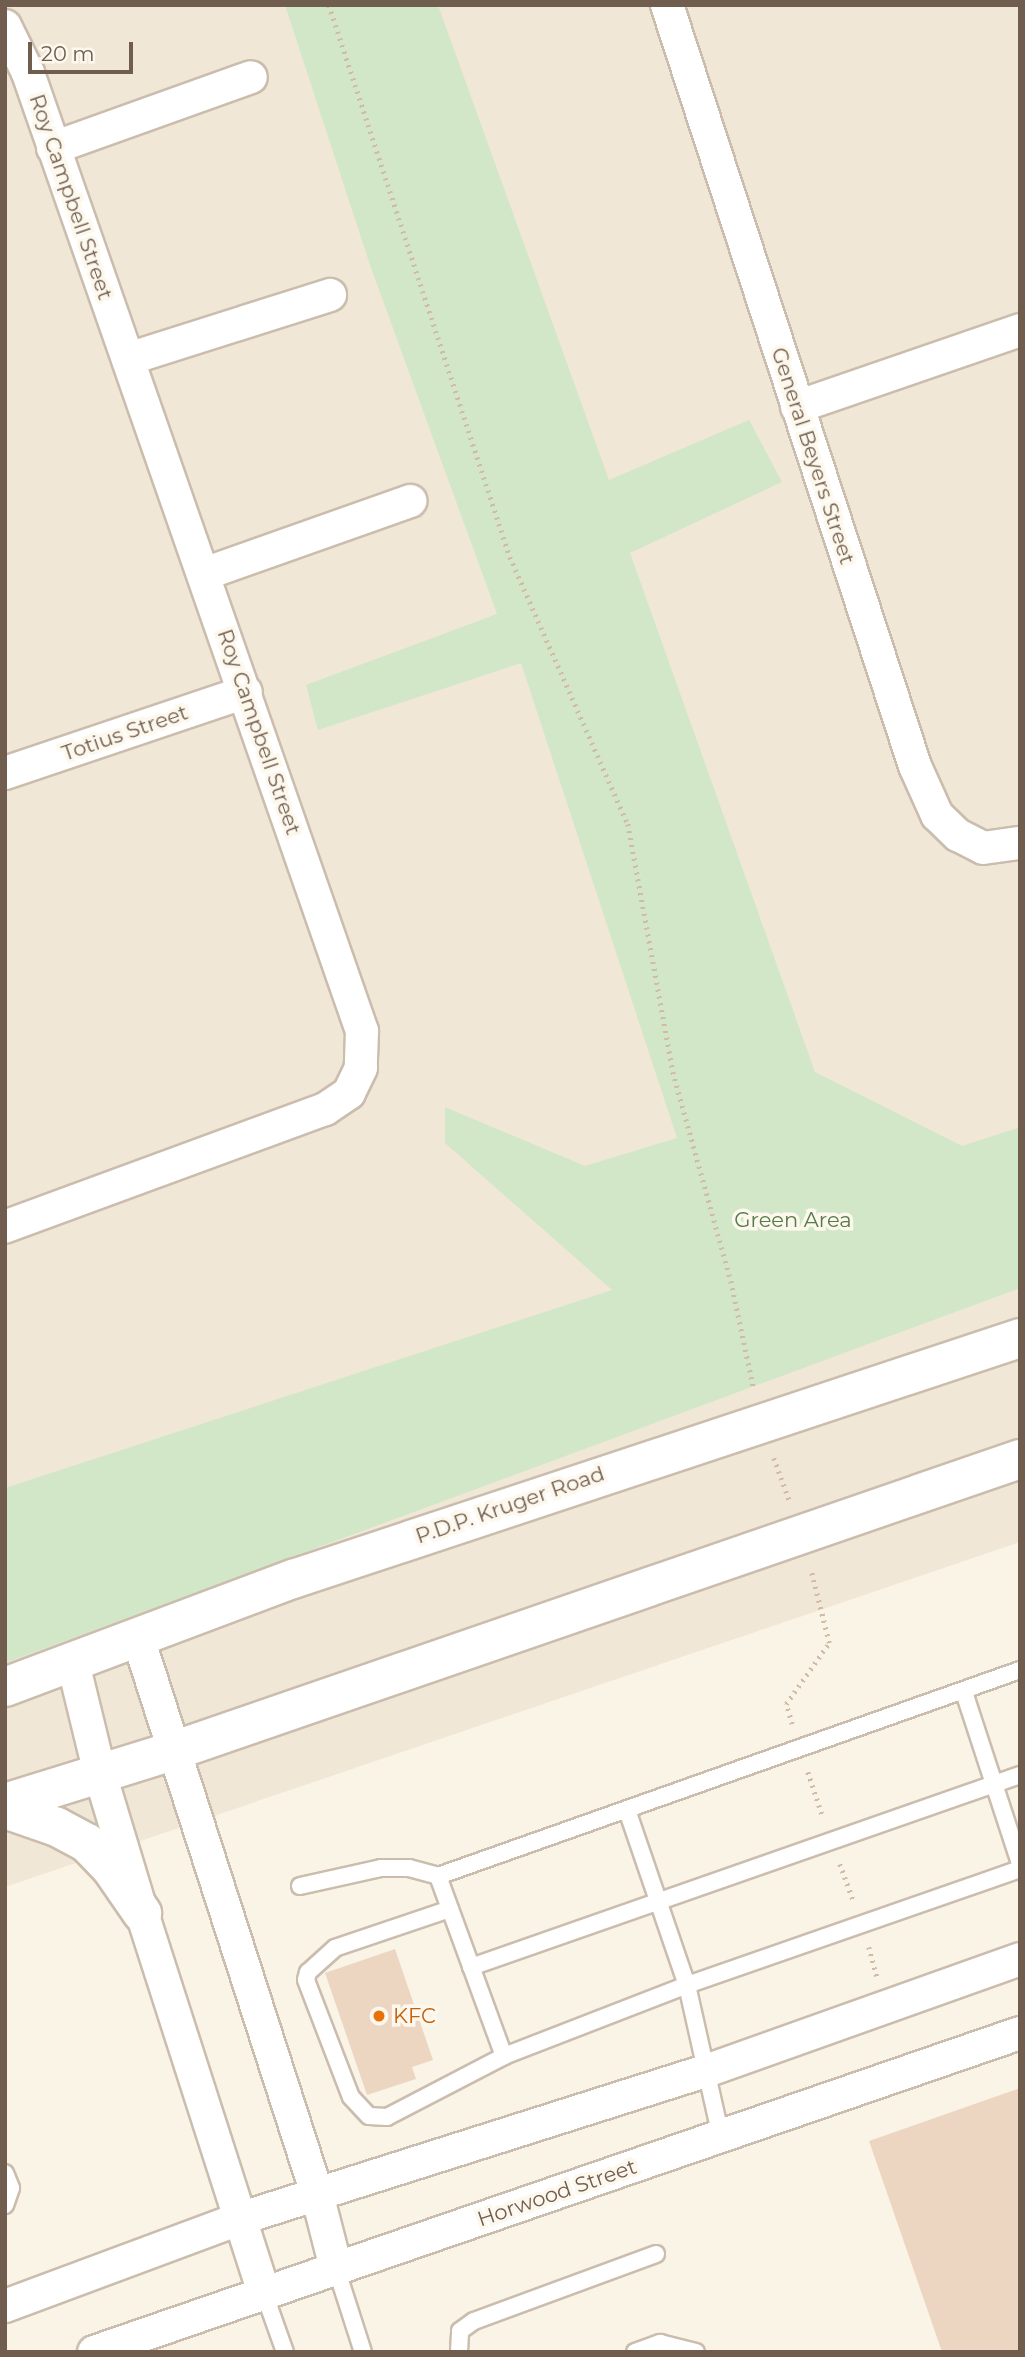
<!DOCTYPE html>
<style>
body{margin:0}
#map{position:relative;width:1025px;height:2357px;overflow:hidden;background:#faf4e7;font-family:Montserrat,sans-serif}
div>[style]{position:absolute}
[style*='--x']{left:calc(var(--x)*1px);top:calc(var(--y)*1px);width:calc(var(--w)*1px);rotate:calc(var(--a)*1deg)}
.residential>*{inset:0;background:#f1e7d6}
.green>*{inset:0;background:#d1e7c7}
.building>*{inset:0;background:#edd6c1}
.path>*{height:4.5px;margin-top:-2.25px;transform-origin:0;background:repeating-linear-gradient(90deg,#d2baa4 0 2px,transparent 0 7px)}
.roads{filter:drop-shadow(2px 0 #cbbdae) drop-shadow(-2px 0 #cbbdae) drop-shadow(0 2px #cbbdae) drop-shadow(0 -2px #cbbdae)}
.service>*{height:16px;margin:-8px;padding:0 8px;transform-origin:8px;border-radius:8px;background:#fff}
.minor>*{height:32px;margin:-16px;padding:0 16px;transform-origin:16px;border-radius:16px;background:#fff}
.tertiary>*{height:38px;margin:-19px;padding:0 19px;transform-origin:19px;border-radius:19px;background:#fff}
.dots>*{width:19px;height:19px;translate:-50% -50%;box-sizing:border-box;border:4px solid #fdf8ed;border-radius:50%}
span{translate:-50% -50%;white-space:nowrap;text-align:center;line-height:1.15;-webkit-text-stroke:7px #fdf8ed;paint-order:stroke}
.street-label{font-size:21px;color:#715d4e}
.park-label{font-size:21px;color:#547b4a}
.food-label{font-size:21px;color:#c56008}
.left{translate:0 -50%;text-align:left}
.frame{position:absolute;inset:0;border:7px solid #715d4e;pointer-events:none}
.scale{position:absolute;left:28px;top:42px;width:105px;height:32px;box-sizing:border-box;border:4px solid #715d4e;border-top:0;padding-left:9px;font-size:21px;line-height:24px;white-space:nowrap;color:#715d4e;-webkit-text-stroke:5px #fdf8ed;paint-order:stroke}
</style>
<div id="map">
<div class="residential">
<i style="clip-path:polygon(5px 5px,1020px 5px,1020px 1542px,5px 1887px)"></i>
</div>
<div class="green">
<i style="clip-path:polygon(285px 5px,438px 5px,609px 480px,749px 420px,782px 482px,630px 553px,815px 1072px,962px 1146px,1020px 1127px,1020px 1288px,5px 1663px,5px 1488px,612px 1290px,445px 1143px,445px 1107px,585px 1166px,677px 1138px,521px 663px,318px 730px,306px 685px,497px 614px,370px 265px)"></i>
</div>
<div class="building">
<i style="clip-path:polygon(395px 1949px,433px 2060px,412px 2067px,416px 2079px,367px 2095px,325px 1973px)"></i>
<i style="clip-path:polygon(1020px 2088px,1020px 2352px,942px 2352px,869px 2141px)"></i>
</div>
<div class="path">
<i style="--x:329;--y:5;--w:581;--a:71.85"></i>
<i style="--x:510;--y:557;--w:292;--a:66.2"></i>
<i style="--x:628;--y:824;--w:252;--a:79.7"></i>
<i style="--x:673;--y:1072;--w:217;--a:74.5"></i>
<i style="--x:731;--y:1281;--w:110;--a:78"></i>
<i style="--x:774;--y:1458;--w:47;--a:70"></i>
<i style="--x:792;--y:1724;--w:21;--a:-107"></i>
<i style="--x:786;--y:1704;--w:75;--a:-54.8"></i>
<i style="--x:829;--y:1643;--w:74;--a:-104"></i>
<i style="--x:808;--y:1772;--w:47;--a:71.6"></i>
<i style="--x:840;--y:1864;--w:40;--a:69.8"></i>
<i style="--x:869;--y:1947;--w:30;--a:75"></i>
</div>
<div class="roads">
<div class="service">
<i style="--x:964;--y:1692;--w:180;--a:71.9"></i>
<i style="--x:627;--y:1810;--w:185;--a:71.1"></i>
<i style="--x:687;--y:1985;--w:156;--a:77.4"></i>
<i style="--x:438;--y:1876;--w:192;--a:69.9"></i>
<i style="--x:300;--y:1886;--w:83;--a:-12.5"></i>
<i style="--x:381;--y:1868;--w:28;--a:0"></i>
<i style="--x:409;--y:1868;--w:30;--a:15"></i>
<i style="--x:438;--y:1876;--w:617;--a:-19.49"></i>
<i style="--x:450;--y:1909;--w:121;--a:161.3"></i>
<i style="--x:335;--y:1948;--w:36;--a:138"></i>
<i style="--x:308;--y:1972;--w:8;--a:104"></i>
<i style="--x:306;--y:1980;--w:125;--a:69"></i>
<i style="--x:351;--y:2097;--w:26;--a:47"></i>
<i style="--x:369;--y:2116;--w:18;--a:3"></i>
<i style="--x:387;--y:2117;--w:132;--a:-27.5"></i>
<i style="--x:504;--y:2056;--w:196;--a:-21.2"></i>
<i style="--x:687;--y:1985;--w:353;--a:-19.2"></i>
<i style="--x:471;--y:1967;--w:582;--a:-19.28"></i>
<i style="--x:5;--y:2173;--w:16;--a:68"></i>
<i style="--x:11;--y:2188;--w:18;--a:109"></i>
<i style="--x:336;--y:2268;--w:88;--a:72.2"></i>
<i style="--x:264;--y:2293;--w:63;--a:70.4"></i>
<i style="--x:459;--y:2352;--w:21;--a:-87"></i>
<i style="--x:460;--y:2331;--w:17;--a:-36"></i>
<i style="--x:474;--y:2321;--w:194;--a:-20.2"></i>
<i style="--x:635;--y:2352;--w:27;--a:-20"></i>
<i style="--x:660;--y:2343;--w:37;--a:14"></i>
</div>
<div class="minor">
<i style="--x:667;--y:5;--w:800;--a:71.95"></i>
<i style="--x:915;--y:766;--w:54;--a:65.8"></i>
<i style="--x:937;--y:815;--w:29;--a:44"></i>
<i style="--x:958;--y:835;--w:28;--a:27"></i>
<i style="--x:983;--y:848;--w:37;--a:-8"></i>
<i style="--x:5;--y:26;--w:52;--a:63.9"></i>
<i style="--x:28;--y:73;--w:1015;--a:70.78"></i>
<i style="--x:362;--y:1031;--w:37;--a:92"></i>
<i style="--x:361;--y:1068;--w:28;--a:116"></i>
<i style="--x:349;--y:1093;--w:29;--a:146"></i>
<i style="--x:325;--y:1109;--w:341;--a:159.8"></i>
<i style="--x:53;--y:148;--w:210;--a:-19.7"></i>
<i style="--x:128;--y:359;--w:212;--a:-17.6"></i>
<i style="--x:797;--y:407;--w:236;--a:-19"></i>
<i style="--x:204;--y:574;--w:219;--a:-19.5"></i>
<i style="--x:5;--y:773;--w:254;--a:-18.6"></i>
<i style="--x:138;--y:1638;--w:584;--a:72.15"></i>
<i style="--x:317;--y:2194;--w:76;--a:75.6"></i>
<i style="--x:73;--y:1663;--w:114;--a:76.3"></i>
<i style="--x:100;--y:1774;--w:145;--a:73.2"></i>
<i style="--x:142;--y:1913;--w:399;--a:72.2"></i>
<i style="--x:5;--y:2306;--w:253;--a:-20.4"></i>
<i style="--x:242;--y:2218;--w:487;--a:-17.6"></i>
<i style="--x:706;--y:2071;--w:333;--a:-19.6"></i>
<i style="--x:94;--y:2352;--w:979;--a:-19.01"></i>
</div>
<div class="tertiary">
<i style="--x:5;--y:1687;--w:308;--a:-20.6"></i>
<i style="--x:293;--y:1579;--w:766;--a:-18.34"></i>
<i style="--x:5;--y:1803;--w:176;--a:-17.2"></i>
<i style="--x:173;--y:1751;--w:896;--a:-19.02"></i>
<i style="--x:5;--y:1809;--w:55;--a:19.1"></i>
<i style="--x:57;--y:1827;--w:34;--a:28"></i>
<i style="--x:87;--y:1843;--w:35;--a:46"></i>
<i style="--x:111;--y:1868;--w:55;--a:55.4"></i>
</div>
</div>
<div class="dots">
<i style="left:379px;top:2016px;background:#e8710a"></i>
</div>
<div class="street-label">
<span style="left:71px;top:197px;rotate:71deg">Roy Campbell Street</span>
<span style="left:813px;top:456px;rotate:72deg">General Beyers Street</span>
<span style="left:259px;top:732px;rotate:71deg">Roy Campbell Street</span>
<span style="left:125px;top:733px;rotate:-19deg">Totius Street</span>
<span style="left:510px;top:1505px;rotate:-19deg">P.D.P. Kruger Road</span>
<span style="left:557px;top:2193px;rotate:-19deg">Horwood Street</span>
</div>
<div class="park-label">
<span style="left:793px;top:1220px">Green Area</span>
</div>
<div class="food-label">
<span class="left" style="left:393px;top:2016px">KFC</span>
</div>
<div class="frame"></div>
<div class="scale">20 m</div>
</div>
